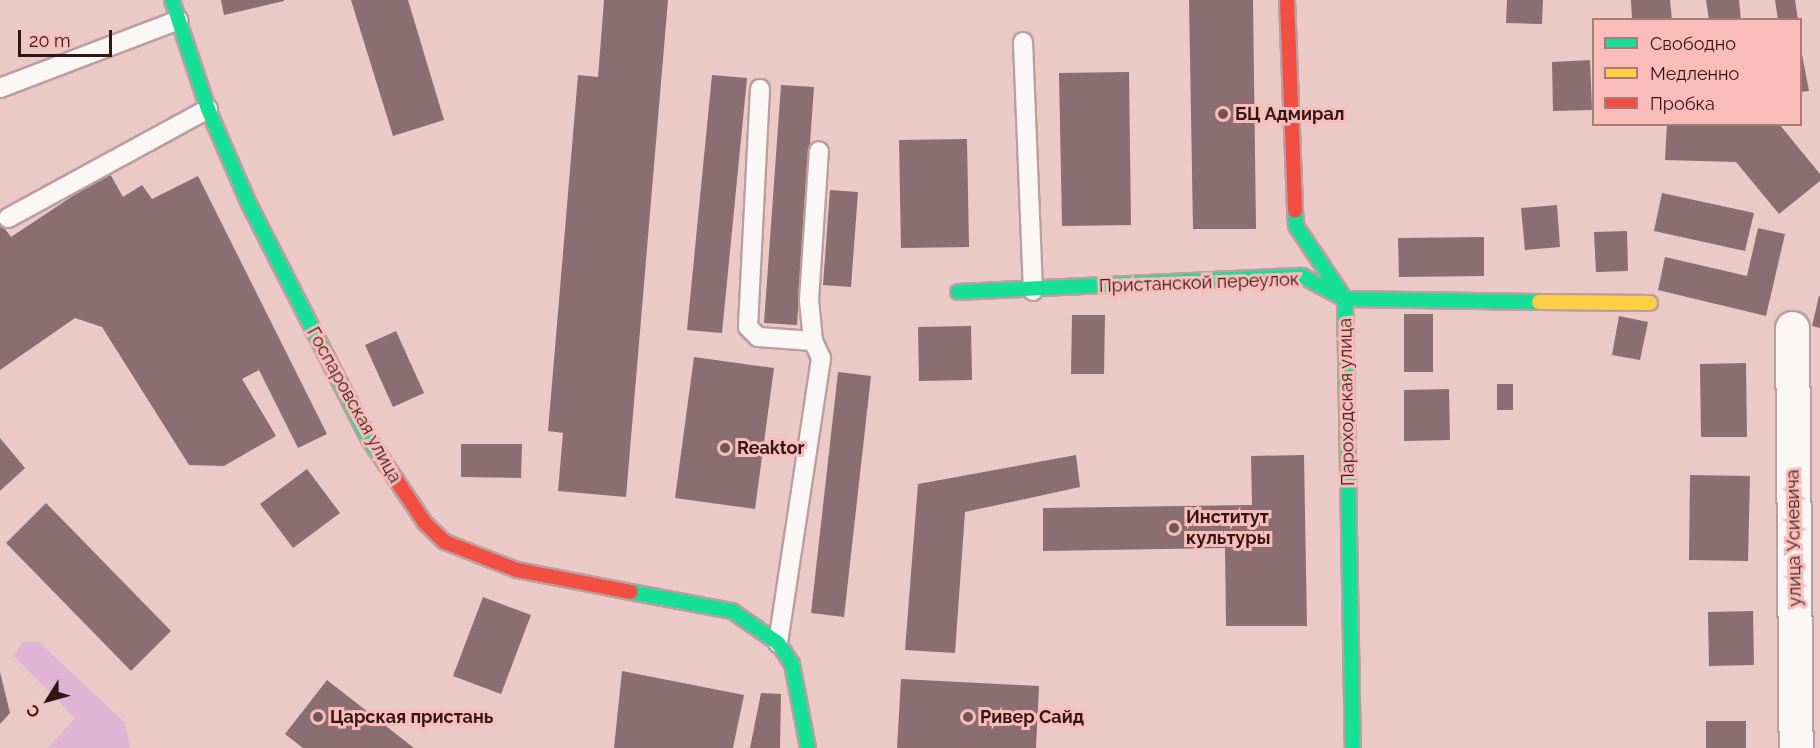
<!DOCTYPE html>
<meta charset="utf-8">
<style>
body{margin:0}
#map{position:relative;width:1820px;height:748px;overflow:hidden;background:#eac9c7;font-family:Raleway,sans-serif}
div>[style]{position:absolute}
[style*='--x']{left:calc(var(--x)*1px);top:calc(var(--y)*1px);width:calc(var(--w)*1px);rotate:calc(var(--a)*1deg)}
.green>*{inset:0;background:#e0b4d4}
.building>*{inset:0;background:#8a6e72}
.roads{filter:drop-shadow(2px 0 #bb9f9e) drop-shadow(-2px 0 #bb9f9e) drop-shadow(0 2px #bb9f9e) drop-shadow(0 -2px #bb9f9e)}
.lane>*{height:18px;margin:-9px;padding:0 9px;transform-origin:9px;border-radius:9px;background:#fcf7f7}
.street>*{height:33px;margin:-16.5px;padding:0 16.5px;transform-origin:16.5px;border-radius:16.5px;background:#fcf7f7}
.fast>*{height:14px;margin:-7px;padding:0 7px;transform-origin:7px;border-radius:7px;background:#16e098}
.slow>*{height:14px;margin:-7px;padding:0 7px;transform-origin:7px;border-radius:7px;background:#ffcf43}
.jam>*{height:14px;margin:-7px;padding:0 7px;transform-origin:7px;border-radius:7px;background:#f24e42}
.dots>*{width:16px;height:16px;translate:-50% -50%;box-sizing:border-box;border:3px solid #f9bcb8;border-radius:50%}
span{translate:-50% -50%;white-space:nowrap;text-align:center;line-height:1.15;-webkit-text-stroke:6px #f9bcb8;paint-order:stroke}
.poi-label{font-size:18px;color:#331717;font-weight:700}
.left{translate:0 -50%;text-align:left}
.street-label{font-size:18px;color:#331717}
.legend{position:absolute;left:1592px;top:18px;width:210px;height:108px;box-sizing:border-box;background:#f9bcb8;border:2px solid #aa7a78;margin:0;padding:8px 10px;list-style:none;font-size:18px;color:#331717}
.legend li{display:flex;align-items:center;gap:12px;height:30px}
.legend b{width:30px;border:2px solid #aa7a78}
.north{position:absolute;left:18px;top:670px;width:60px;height:60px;-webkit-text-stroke:4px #f9bcb8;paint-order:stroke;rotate:233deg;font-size:16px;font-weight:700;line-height:24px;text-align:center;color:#331717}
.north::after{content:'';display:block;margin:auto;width:21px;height:27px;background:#331717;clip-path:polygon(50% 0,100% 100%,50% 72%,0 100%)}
.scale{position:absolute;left:18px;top:30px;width:94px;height:27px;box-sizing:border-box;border:3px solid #331717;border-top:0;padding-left:8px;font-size:18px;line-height:21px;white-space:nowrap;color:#331717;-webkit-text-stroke:4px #f9bcb8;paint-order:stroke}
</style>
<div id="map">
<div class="green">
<i style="clip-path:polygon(22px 642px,39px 642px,125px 723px,130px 748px,48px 748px,75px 718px,14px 656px)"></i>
</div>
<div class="building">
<i style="clip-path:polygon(221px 0,284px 0,284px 1px,224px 15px)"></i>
<i style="clip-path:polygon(351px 0,408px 0,444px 120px,393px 136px)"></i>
<i style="clip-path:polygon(604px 0,668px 0,626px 497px,558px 491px,563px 433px,548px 431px,578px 75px,598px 77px)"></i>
<i style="clip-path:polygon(1189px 0,1253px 0,1256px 229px,1193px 229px)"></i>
<i style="clip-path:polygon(1507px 0,1543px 0,1542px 24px,1506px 23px)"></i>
<i style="clip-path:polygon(1631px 0,1670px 0,1672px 20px,1632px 20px)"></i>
<i style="clip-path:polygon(1706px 0,1739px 0,1741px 20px,1709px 20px)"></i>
<i style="clip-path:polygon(1775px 0,1795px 0,1798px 20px,1778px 20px)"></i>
<i style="clip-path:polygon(1800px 44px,1809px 91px,1800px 92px)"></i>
<i style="clip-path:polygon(1590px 60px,1592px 110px,1553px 111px,1552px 62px)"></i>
<i style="clip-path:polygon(1129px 72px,1131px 225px,1062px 226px,1059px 73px)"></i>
<i style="clip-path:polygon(712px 75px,747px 78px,722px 333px,687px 330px)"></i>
<i style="clip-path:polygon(781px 85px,814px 87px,797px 325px,764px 323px)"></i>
<i style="clip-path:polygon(1667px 124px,1779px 124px,1820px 174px,1820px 181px,1779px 214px,1736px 162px,1665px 160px)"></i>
<i style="clip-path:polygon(967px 139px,969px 247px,901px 248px,899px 140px)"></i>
<i style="clip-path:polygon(109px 172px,123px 197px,142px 185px,152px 199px,198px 176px,327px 434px,298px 448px,259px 370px,242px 379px,276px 436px,224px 466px,189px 465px,102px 327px,75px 318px,0 370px,0 222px,11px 237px)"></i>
<i style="clip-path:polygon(830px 190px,858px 192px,851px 287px,823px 285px)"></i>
<i style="clip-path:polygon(1662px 193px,1754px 213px,1745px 251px,1654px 231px)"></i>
<i style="clip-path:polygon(1557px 205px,1560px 247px,1525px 250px,1521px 208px)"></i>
<i style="clip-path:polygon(1758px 228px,1785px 234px,1766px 316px,1658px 290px,1665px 257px,1747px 276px)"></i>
<i style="clip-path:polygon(1627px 231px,1628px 271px,1596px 272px,1594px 232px)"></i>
<i style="clip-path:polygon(1484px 237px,1484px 276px,1399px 277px,1398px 238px)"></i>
<i style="clip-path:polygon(1819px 296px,1820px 296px,1820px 328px,1812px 326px)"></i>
<i style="clip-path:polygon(1404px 314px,1433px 314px,1433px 372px,1404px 372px)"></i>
<i style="clip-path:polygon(1072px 315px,1105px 315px,1104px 374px,1071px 374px)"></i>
<i style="clip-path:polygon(1619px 316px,1648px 322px,1640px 360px,1612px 355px)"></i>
<i style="clip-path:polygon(971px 326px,972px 380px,919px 381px,918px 327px)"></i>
<i style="clip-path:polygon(396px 331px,424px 393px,393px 407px,365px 345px)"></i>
<i style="clip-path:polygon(694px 357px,774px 368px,755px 509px,675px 498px)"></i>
<i style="clip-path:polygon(1746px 363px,1747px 437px,1701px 437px,1700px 364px)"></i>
<i style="clip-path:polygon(838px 372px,871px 376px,844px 617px,811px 613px)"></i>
<i style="clip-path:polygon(1497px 384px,1513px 384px,1513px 410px,1497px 410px)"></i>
<i style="clip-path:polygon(1449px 389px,1450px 440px,1404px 441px,1404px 390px)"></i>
<i style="clip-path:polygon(0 438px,25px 468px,0 491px)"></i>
<i style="clip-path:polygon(461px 444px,522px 444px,521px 478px,461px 477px)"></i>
<i style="clip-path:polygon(1076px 455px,1080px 487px,965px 512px,955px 653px,905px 650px,918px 484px)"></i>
<i style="clip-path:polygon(1304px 455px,1307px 626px,1226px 626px,1225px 548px,1043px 551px,1043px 508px,1252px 505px,1251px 456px)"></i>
<i style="clip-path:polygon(307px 469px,340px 513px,293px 548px,260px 504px)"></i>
<i style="clip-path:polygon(1690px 475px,1750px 476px,1748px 561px,1689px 560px)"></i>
<i style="clip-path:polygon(46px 503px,171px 631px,131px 671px,6px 543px)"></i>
<i style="clip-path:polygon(483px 597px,531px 615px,501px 694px,453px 676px)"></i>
<i style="clip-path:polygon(1753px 611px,1754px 665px,1709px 666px,1708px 612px)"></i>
<i style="clip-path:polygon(622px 671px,744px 695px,733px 748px,614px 748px)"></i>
<i style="clip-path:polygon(0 672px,10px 713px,0 724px)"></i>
<i style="clip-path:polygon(901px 679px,1039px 686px,1036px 748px,897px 748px)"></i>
<i style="clip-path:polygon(327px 680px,414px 748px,303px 748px,285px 734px)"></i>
<i style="clip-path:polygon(761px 693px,781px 694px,780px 748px,750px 748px)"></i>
<i style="clip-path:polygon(1706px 721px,1746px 721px,1746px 748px,1706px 748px)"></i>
</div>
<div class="roads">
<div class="lane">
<i style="--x:1023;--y:42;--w:249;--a:87.7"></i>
<i style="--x:0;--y:88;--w:191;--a:-20.8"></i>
<i style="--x:760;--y:89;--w:238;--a:92.9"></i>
<i style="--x:748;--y:327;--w:14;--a:45"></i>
<i style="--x:758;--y:337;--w:55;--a:4.2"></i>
<i style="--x:8;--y:218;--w:228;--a:-28.6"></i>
<i style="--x:778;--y:643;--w:288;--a:-81.4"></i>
<i style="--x:821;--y:358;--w:19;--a:-115"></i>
<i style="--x:813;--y:341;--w:41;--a:-95.6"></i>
<i style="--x:809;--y:300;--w:149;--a:-86.2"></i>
</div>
<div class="street">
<i style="--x:1792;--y:328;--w:420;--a:89.5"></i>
</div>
<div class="fast">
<i style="--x:172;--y:0;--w:115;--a:71.7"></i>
<i style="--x:208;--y:109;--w:103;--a:66.7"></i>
<i style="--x:249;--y:204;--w:263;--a:63"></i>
<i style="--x:368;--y:438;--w:48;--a:56"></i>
<i style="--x:1295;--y:211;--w:15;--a:86"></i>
<i style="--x:1296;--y:226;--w:88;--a:56.1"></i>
<i style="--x:1345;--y:299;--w:449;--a:89"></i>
<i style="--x:958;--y:292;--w:344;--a:-2.7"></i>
<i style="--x:1302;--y:276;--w:49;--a:28.1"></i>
<i style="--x:1345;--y:299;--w:194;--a:0.9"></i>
<i style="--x:631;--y:592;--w:103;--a:10.7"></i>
<i style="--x:732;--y:611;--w:56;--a:34.8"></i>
<i style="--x:778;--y:643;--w:25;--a:56"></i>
<i style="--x:792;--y:664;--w:86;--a:79.2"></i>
</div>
<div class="slow">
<i style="--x:1539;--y:302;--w:111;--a:0.5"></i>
</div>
<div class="jam">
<i style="--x:1287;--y:0;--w:211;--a:87.8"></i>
<i style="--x:395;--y:478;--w:54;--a:56.3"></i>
<i style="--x:425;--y:523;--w:28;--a:44"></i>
<i style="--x:445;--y:542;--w:77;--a:21.3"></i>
<i style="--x:517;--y:570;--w:116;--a:10.9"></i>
</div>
</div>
<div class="dots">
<i style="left:1223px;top:114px;background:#735555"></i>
<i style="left:725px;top:448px;background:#735555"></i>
<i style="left:1174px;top:528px;background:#735555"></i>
<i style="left:318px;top:717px;background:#735555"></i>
<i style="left:968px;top:717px;background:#735555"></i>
</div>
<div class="poi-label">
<span class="left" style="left:1235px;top:114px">БЦ Адмирал</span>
<span class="left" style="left:737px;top:448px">Reaktor</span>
<span class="left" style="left:1186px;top:528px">Институт<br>культуры</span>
<span class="left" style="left:330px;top:717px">Царская пристань</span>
<span class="left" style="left:980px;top:717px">Ривер Сайд</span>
</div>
<div class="street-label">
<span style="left:1199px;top:283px;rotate:-2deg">Пристанской переулок</span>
<span style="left:1347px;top:402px;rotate:-91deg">Пароходская улица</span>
<span style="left:354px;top:405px;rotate:61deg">Госпаровская улица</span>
<span style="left:1794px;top:538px;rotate:-91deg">улица Усиевича</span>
</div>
<ul class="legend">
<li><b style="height:8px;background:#16e098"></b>Свободно</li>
<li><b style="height:8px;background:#ffcf43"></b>Медленно</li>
<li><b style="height:8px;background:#f24e42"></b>Пробка</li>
</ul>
<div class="north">С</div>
<div class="scale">20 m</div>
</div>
